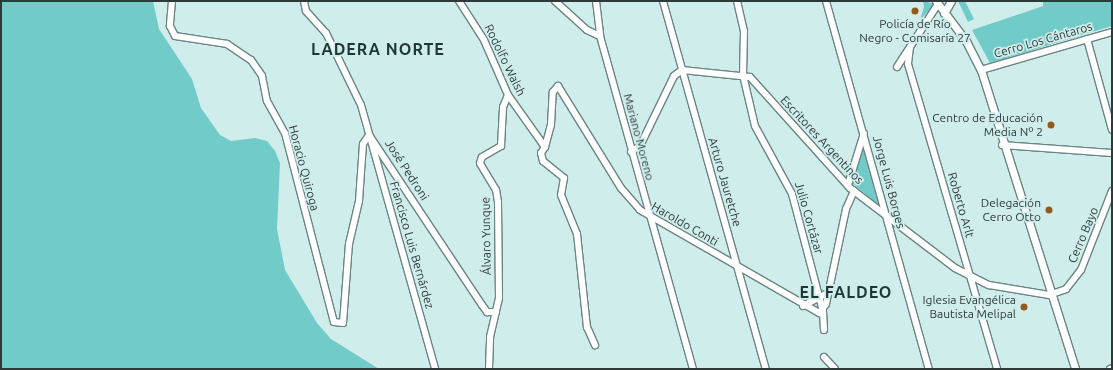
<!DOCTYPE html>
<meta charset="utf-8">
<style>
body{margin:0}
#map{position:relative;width:1113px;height:370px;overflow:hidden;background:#cfedeb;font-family:Ubuntu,sans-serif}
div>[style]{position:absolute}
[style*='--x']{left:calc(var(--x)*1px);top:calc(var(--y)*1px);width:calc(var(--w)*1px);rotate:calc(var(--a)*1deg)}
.green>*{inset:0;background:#71cbc8}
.roads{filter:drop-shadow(1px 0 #6a8583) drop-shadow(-1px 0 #6a8583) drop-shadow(0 1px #6a8583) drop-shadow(0 -1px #6a8583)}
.minor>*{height:6px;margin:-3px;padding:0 3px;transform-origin:3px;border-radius:3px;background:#fff}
.major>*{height:7px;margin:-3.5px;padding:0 3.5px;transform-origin:3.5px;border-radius:3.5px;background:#fff}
.dots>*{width:11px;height:11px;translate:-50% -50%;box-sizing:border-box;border:2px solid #cfedeb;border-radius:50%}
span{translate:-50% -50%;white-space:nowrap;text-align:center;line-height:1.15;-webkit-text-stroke:3.5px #cfedeb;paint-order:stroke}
.poi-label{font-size:12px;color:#2e3a39}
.right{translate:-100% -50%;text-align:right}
.street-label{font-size:12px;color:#2e3a39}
.district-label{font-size:16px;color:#1e3736;font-weight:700;letter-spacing:1px}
.frame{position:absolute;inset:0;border:2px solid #2e3a39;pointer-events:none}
</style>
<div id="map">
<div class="green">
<i style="clip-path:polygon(1px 1px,153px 1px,159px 29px,192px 79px,201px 108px,220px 135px,231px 141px,255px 138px,267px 141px,275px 151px,280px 163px,277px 229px,285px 270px,317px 323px,331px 339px,379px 369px,1px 369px)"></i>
<i style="clip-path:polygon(923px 1px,935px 4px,920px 20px,924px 7px)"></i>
<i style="clip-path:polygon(958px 1px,965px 1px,974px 19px,968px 22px)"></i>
<i style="clip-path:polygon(1043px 1px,1112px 1px,1112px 26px,990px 63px,972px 30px,1043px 6px)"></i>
<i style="clip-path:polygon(864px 142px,883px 209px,851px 182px)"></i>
</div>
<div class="roads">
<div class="minor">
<i style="--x:172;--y:1;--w:25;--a:95"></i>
<i style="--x:170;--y:26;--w:11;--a:63"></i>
<i style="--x:175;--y:36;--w:53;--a:8.7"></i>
<i style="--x:227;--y:44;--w:29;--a:34"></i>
<i style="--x:251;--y:60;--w:19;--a:55"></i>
<i style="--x:262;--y:76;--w:25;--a:79"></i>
<i style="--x:267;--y:101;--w:37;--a:61"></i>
<i style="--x:285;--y:133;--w:195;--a:75.5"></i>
<i style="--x:334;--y:322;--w:9;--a:6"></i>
<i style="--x:343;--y:323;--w:79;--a:-85.7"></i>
<i style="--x:349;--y:244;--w:44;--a:-76.9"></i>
<i style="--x:359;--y:201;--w:57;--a:-86"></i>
<i style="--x:363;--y:144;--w:11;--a:-56"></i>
<i style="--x:369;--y:135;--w:204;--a:56.4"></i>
<i style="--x:482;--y:305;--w:9;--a:54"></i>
<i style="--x:487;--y:312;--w:9;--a:0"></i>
<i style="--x:304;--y:1;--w:10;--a:79"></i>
<i style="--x:306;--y:11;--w:30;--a:48"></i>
<i style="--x:326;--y:33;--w:80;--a:64.1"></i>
<i style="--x:361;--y:105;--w:274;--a:74.3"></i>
<i style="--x:459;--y:1;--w:46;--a:57.3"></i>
<i style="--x:484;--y:40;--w:60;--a:66.4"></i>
<i style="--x:508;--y:95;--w:64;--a:54.6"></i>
<i style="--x:545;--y:147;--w:7;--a:124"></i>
<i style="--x:541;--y:153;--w:8;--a:76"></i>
<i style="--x:543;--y:161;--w:27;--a:39"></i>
<i style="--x:564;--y:178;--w:17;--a:100"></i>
<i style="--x:561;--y:195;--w:42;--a:67.7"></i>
<i style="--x:577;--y:234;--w:94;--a:83.9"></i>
<i style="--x:587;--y:327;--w:20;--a:66"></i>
<i style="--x:555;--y:1;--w:43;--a:42.2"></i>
<i style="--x:587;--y:30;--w:14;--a:25"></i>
<i style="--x:596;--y:1;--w:35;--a:83"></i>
<i style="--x:600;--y:36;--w:346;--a:74.4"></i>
<i style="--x:663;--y:1;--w:382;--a:74.4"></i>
<i style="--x:737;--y:1;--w:31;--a:77"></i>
<i style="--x:744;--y:31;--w:44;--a:91.3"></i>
<i style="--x:743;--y:75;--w:52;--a:76.8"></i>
<i style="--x:755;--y:126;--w:77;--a:61.4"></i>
<i style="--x:792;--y:194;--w:121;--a:75.2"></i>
<i style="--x:823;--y:311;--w:19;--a:87"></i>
<i style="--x:826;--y:1;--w:382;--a:74.4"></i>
<i style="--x:1087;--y:39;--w:94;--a:74.6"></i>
<i style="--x:910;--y:47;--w:17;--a:97"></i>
<i style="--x:908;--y:64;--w:318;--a:73.7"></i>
<i style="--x:897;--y:67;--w:75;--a:-56.9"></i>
<i style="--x:981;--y:70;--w:136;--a:-16.2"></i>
<i style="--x:1002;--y:145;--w:110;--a:4.2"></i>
<i style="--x:545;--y:147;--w:23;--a:-75"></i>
<i style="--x:551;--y:125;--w:33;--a:-87"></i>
<i style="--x:553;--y:92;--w:8;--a:-50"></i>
<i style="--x:558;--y:86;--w:120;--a:58.3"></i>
<i style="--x:621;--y:188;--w:29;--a:49"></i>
<i style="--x:640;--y:210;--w:207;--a:29.9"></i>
<i style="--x:819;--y:313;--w:11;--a:-52"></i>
<i style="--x:826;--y:304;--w:97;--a:-78.1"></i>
<i style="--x:846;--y:209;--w:20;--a:-66"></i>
<i style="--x:631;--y:152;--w:11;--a:-34"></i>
<i style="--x:640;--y:146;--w:78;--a:-64.1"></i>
<i style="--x:674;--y:76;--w:10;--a:-37"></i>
<i style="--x:682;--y:70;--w:68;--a:5.9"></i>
<i style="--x:750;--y:77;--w:149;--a:48"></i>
<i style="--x:850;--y:188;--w:132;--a:37.3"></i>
<i style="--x:955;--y:268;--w:38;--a:27"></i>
<i style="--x:989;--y:285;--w:61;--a:9.5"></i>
<i style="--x:1049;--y:295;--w:18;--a:-19"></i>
<i style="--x:1066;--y:289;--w:24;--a:-52"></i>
<i style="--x:1081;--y:270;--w:85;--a:-68.6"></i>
<i style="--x:848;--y:185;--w:54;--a:-72.9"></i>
<i style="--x:803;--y:306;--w:30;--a:-28"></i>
<i style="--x:824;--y:357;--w:16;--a:47"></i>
<i style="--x:489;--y:369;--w:32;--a:-88"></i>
<i style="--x:490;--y:337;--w:40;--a:-77"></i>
<i style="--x:499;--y:298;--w:96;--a:-90.6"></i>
<i style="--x:498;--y:202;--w:12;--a:-99"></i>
<i style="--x:496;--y:190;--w:31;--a:-121"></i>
<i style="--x:480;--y:163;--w:6;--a:-72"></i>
<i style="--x:482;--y:157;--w:22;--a:-30"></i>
<i style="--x:501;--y:146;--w:39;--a:-87"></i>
<i style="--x:503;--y:107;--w:13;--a:-67"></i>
<i style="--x:1110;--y:369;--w:2;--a:-27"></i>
</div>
<div class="major">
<i style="--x:936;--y:1;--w:50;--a:53.1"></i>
<i style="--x:966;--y:41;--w:33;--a:63"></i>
<i style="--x:981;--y:70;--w:313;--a:72.5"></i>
<i style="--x:944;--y:13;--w:14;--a:-60"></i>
</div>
</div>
<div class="dots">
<i style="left:915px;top:11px;background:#945a18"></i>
<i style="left:1051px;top:125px;background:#945a18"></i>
<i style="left:1049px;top:210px;background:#945a18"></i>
<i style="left:1024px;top:307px;background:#945a18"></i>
</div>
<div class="poi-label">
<span style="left:915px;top:31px">Policía de Río<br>Negro - Comisaría 27</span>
<span class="right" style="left:1043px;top:125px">Centro de Educación<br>Media Nº 2</span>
<span class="right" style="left:1041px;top:210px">Delegación<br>Cerro Otto</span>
<span class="right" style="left:1016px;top:307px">Iglesia Evangélica<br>Bautista Melipal</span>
</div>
<div class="street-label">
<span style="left:1043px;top:40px;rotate:-16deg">Cerro Los Cántaros</span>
<span style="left:505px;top:60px;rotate:64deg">Rodolfo Walsh</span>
<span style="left:639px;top:137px;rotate:75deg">Mariano Moreno</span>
<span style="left:822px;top:140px;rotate:47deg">Escritores Argentinos</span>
<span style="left:304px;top:168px;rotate:75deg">Horacio Quiroga</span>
<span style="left:407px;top:170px;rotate:57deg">José Pedroni</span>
<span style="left:725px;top:182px;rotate:74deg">Arturo Jauretche</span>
<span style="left:889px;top:182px;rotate:75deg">Jorge Luis Borges</span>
<span style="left:961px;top:205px;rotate:74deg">Roberto Arlt</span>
<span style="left:809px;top:218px;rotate:74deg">Julio Cortázar</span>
<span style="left:685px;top:224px;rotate:30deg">Haroldo Conti</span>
<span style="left:1083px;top:235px;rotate:-67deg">Cerro Bayo</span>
<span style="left:486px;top:236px;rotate:-91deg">Álvaro Yunque</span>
<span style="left:412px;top:245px;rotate:74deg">Francisco Luis Bernárdez</span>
</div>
<div class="district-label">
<span style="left:378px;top:49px">LADERA NORTE</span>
<span style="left:846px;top:292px">EL FALDEO</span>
</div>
<div class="frame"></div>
</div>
